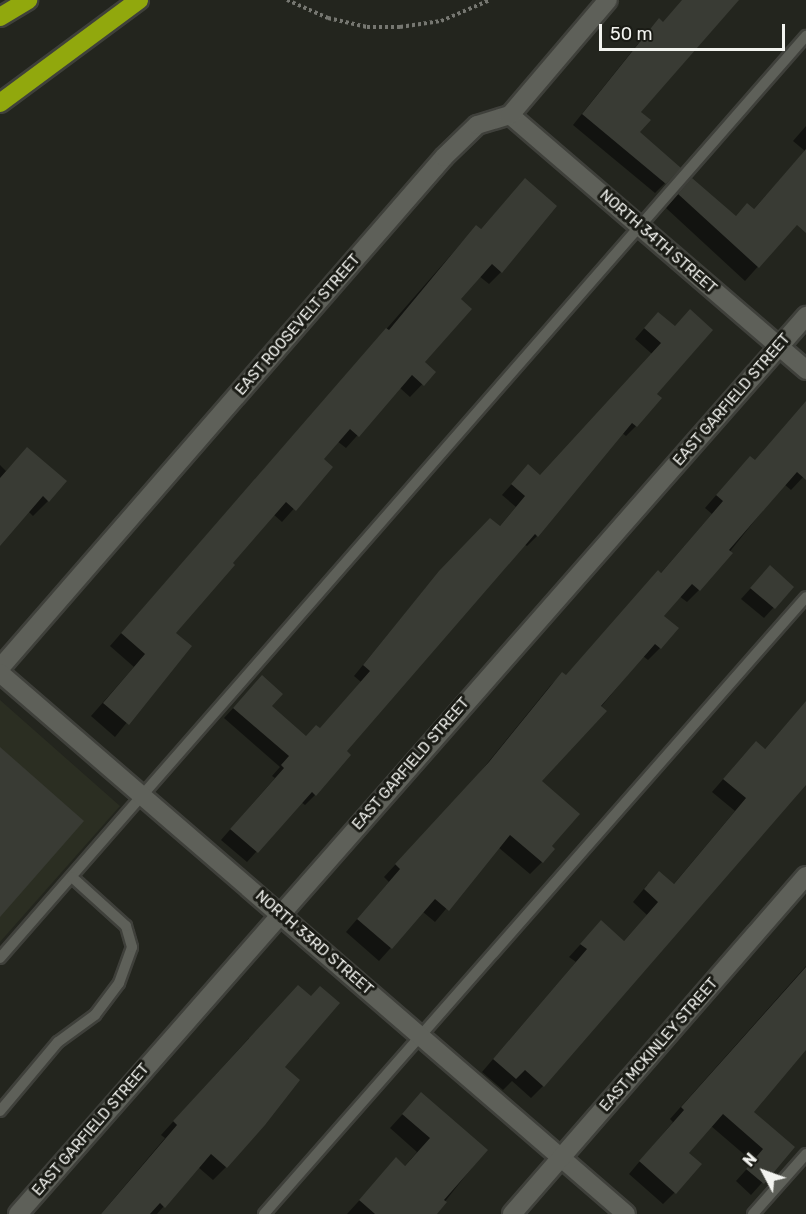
<!DOCTYPE html>
<style>
body{margin:0}
#map{position:relative;width:806px;height:1214px;overflow:hidden;background:#23251e;font-family:Rubik,sans-serif}
div>[style]{position:absolute}
[style*='--x']{left:calc(var(--x)*1px);top:calc(var(--y)*1px);width:calc(var(--w)*1px);rotate:calc(var(--a)*1deg)}
.built>*{inset:0;background:#2b2e22}
.shadow>*{inset:0;background:#0007}
.building>*{inset:0;background:#393b34}
.path>*{height:4px;margin-top:-2px;transform-origin:0;background:repeating-linear-gradient(90deg,#767771 0 3px,transparent 0 6px)}
.roads{filter:drop-shadow(2px 0 #3f403b) drop-shadow(-2px 0 #3f403b) drop-shadow(0 2px #3f403b) drop-shadow(0 -2px #3f403b)}
.lane>*{height:10px;margin:-5px;padding:0 5px;transform-origin:5px;border-radius:5px;background:#5e6059}
.street>*{height:18px;margin:-9px;padding:0 9px;transform-origin:9px;border-radius:9px;background:#5e6059}
.highway>*{height:18px;margin:-9px;padding:0 9px;transform-origin:9px;border-radius:9px;background:#91a80d}
span{translate:-50% -50%;white-space:nowrap;text-align:center;line-height:1.15;-webkit-text-stroke:6px #1a1b15;paint-order:stroke}
.street-label{font-size:15px;color:#f2f3ef}
.north{position:absolute;left:734px;top:1142px;width:60px;height:60px;-webkit-text-stroke:4px #1a1b15;paint-order:stroke;rotate:311deg;font-size:16px;font-weight:700;line-height:24px;text-align:center;color:#f2f3ef}
.north::after{content:'';display:block;margin:auto;width:21px;height:27px;background:#f2f3ef;clip-path:polygon(50% 0,100% 100%,50% 72%,0 100%)}
.scale{position:absolute;left:599px;top:24px;width:186px;height:27px;box-sizing:border-box;border:3px solid #f2f3ef;border-top:0;padding-left:8px;font-size:18px;line-height:21px;white-space:nowrap;color:#f2f3ef;-webkit-text-stroke:4px #1a1b15;paint-order:stroke}
</style>
<div id="map">
<div class="built">
<i style="clip-path:polygon(0 700px,120px 806px,0 942px)"></i>
</div>
<div class="shadow">
<i style="clip-path:polygon(683px 0,737px 0,639px 112px,638px 132px,665px 183px,655px 193px,573px 125px,649px 30px,659px 21px,663px 24px)"></i>
<i style="clip-path:polygon(806px 126px,806px 213px,745px 281px,666px 208px,679px 193px,736px 217px,753px 210px,805px 151px,793px 141px)"></i>
<i style="clip-path:polygon(513px 193px,501px 272px,489px 284px,479px 276px,459px 299px,423px 363px,434px 372px,410px 397px,400px 388px,346px 448px,337px 441px,322px 459px,331px 467px,282px 522px,273px 514px,174px 633px,189px 646px,115px 737px,91px 716px,134px 667px,110px 646px,464px 240px,480px 230px)"></i>
<i style="clip-path:polygon(648px 324px,674px 328px,655px 394px,636px 426px,626px 436px,622px 433px,537px 536px,527px 546px,524px 544px,345px 752px,315px 795px,305px 805px,301px 802px,247px 862px,221px 840px,275px 778px,272px 776px,280px 767px,224px 718px,262px 677px,270px 707px,305px 737px,320px 730px,361px 682px,354px 676px,429px 584px,499px 527px,516px 507px,502px 495px,518px 477px,540px 477px,652px 354px,635px 339px)"></i>
<i style="clip-path:polygon(806px 415px,806px 474px,791px 490px,784px 484px,699px 590px,687px 602px,679px 596px,662px 616px,660px 648px,648px 660px,643px 656px,540px 781px,542px 862px,530px 874px,498px 847px,435px 922px,423px 912px,379px 961px,346px 932px,389px 882px,384px 877px,477px 776px,550px 686px,562px 674px,565px 677px,660px 574px,712px 514px,705px 508px,738px 470px,754px 462px)"></i>
<i style="clip-path:polygon(27px 449px,48px 501px,33px 516px,28px 511px,0 542px,0 465px,6px 471px)"></i>
<i style="clip-path:polygon(760px 578px,792px 587px,764px 618px,741px 599px)"></i>
<i style="clip-path:polygon(806px 702px,806px 783px,543px 1086px,531px 1098px,512px 1081px,503px 1090px,482px 1072px,576px 962px,569px 957px,589px 935px,623px 942px,647px 915px,633px 902px,647px 885px,673px 885px,735px 811px,712px 792px,744px 755px,764px 750px)"></i>
<i style="clip-path:polygon(806px 966px,806px 1049px,752px 1112px,793px 1148px,751px 1195px,736px 1181px,753px 1162px,711px 1126px,687px 1153px,675px 1192px,663px 1204px,629px 1174px,673px 1122px,670px 1119px)"></i>
<i style="clip-path:polygon(249px 1038px,283px 1067px,226px 1167px,213px 1180px,198px 1167px,157px 1214px,101px 1214px,165px 1138px,161px 1135px)"></i>
<i style="clip-path:polygon(421px 1094px,486px 1150px,435px 1214px,347px 1214px,396px 1160px,404px 1167px,417px 1152px,390px 1128px)"></i>
</div>
<div class="building">
<i style="clip-path:polygon(682px 0,739px 0,641px 112px,651px 120px,640px 132px,681px 168px,666px 184px,582px 114px,659px 18px,663px 22px)"></i>
<i style="clip-path:polygon(806px 149px,806px 233px,797px 225px,759px 268px,678px 194px,692px 178px,736px 216px,747px 203px,754px 209px)"></i>
<i style="clip-path:polygon(525px 178px,557px 206px,502px 273px,492px 264px,461px 299px,472px 309px,425px 362px,436px 372px,424px 386px,412px 375px,359px 437px,350px 429px,324px 459px,333px 467px,296px 511px,286px 502px,233px 563px,235px 565px,176px 633px,192px 646px,129px 725px,103px 703px,145px 654px,121px 633px,386px 328px,389px 330px,476px 225px,481px 229px)"></i>
<i style="clip-path:polygon(690px 309px,713px 330px,657px 394px,662px 398px,637px 427px,632px 423px,538px 537px,535px 534px,347px 751px,351px 755px,316px 796px,312px 792px,258px 853px,230px 829px,284px 768px,281px 765px,289px 756px,233px 708px,262px 675px,283px 694px,272px 706px,306px 736px,316px 725px,320px 728px,370px 671px,363px 665px,439px 571px,490px 518px,500px 526px,525px 496px,511px 484px,528px 464px,540px 475px,661px 343px,644px 328px,658px 312px,675px 326px)"></i>
<i style="clip-path:polygon(806px 401px,806px 480px,797px 472px,729px 550px,733px 553px,700px 591px,692px 584px,664px 616px,679px 628px,661px 649px,655px 644px,601px 706px,607px 711px,542px 781px,580px 814px,552px 846px,555px 849px,543px 863px,510px 835px,449px 911px,435px 899px,392px 949px,357px 919px,400px 869px,395px 864px,489px 762px,562px 672px,566px 675px,658px 570px,661px 573px,723px 501px,716px 495px,750px 456px,755px 460px)"></i>
<i style="clip-path:polygon(27px 447px,67px 481px,49px 502px,43px 496px,0 546px,0 478px)"></i>
<i style="clip-path:polygon(770px 565px,794px 587px,775px 609px,750px 588px)"></i>
<i style="clip-path:polygon(806px 701px,806px 785px,544px 1087px,525px 1070px,516px 1079px,493px 1059px,587px 949px,580px 944px,601px 920px,624px 941px,658px 902px,644px 889px,659px 871px,674px 884px,746px 798px,723px 779px,756px 741px,765px 749px)"></i>
<i style="clip-path:polygon(0 747px,84px 821px,0 917px)"></i>
<i style="clip-path:polygon(806px 967px,806px 1050px,754px 1112px,795px 1147px,764px 1184px,746px 1169px,763px 1149px,723px 1114px,689px 1153px,702px 1164px,676px 1194px,639px 1161px,684px 1110px,681px 1107px)"></i>
<i style="clip-path:polygon(298px 985px,311px 996px,320px 986px,340px 1003px,285px 1067px,300px 1080px,265px 1125px,227px 1168px,211px 1154px,165px 1208px,160px 1203px,150px 1214px,101px 1214px,177px 1125px,173px 1121px)"></i>
<i style="clip-path:polygon(421px 1092px,488px 1150px,444px 1200px,447px 1202px,437px 1214px,375px 1214px,359px 1200px,396px 1157px,405px 1166px,430px 1138px,402px 1114px)"></i>
</div>
<div class="path">
<i style="--x:287;--y:0;--w:45;--a:23.7"></i>
<i style="--x:328;--y:18;--w:40;--a:13"></i>
<i style="--x:367;--y:27;--w:33;--a:0"></i>
<i style="--x:400;--y:27;--w:41;--a:-8.3"></i>
<i style="--x:441;--y:21;--w:53;--a:-23.2"></i>
</div>
<div class="roads">
<div class="lane">
<i style="--x:0;--y:958;--w:1225;--a:-48.84"></i>
<i style="--x:0;--y:1111;--w:90;--a:-50"></i>
<i style="--x:58;--y:1042;--w:46;--a:-36.1"></i>
<i style="--x:95;--y:1015;--w:40;--a:-53"></i>
<i style="--x:119;--y:983;--w:38;--a:-70"></i>
<i style="--x:132;--y:947;--w:22;--a:-106"></i>
<i style="--x:126;--y:926;--w:73;--a:-137.8"></i>
<i style="--x:264;--y:1214;--w:821;--a:-48.7"></i>
<i style="--x:753;--y:1214;--w:80;--a:-48.5"></i>
</div>
<div class="street">
<i style="--x:510;--y:115;--w:391;--a:40.7"></i>
<i style="--x:0;--y:668;--w:677;--a:-49.01"></i>
<i style="--x:444;--y:157;--w:46;--a:-44.1"></i>
<i style="--x:477;--y:125;--w:34;--a:-17"></i>
<i style="--x:510;--y:115;--w:151;--a:-49.6"></i>
<i style="--x:0;--y:673;--w:827;--a:40.83"></i>
<i style="--x:18;--y:1214;--w:1195;--a:-48.73"></i>
<i style="--x:512;--y:1214;--w:448;--a:-49"></i>
</div>
<div class="highway">
<i style="--x:0;--y:17;--w:33;--a:-31"></i>
<i style="--x:0;--y:103;--w:173;--a:-36.5"></i>
</div>
</div>
<div class="street-label">
<span style="left:658px;top:242px;rotate:41deg">NORTH 34TH STREET</span>
<span style="left:298px;top:325px;rotate:-49deg">EAST ROOSEVELT STREET</span>
<span style="left:732px;top:400px;rotate:-49deg">EAST GARFIELD STREET</span>
<span style="left:411px;top:764px;rotate:-49deg">EAST GARFIELD STREET</span>
<span style="left:314px;top:943px;rotate:41deg">NORTH 33RD STREET</span>
<span style="left:659px;top:1045px;rotate:-49deg">EAST MCKINLEY STREET</span>
<span style="left:91px;top:1130px;rotate:-49deg">EAST GARFIELD STREET</span>
</div>
<div class="north">N</div>
<div class="scale">50 m</div>
</div>
